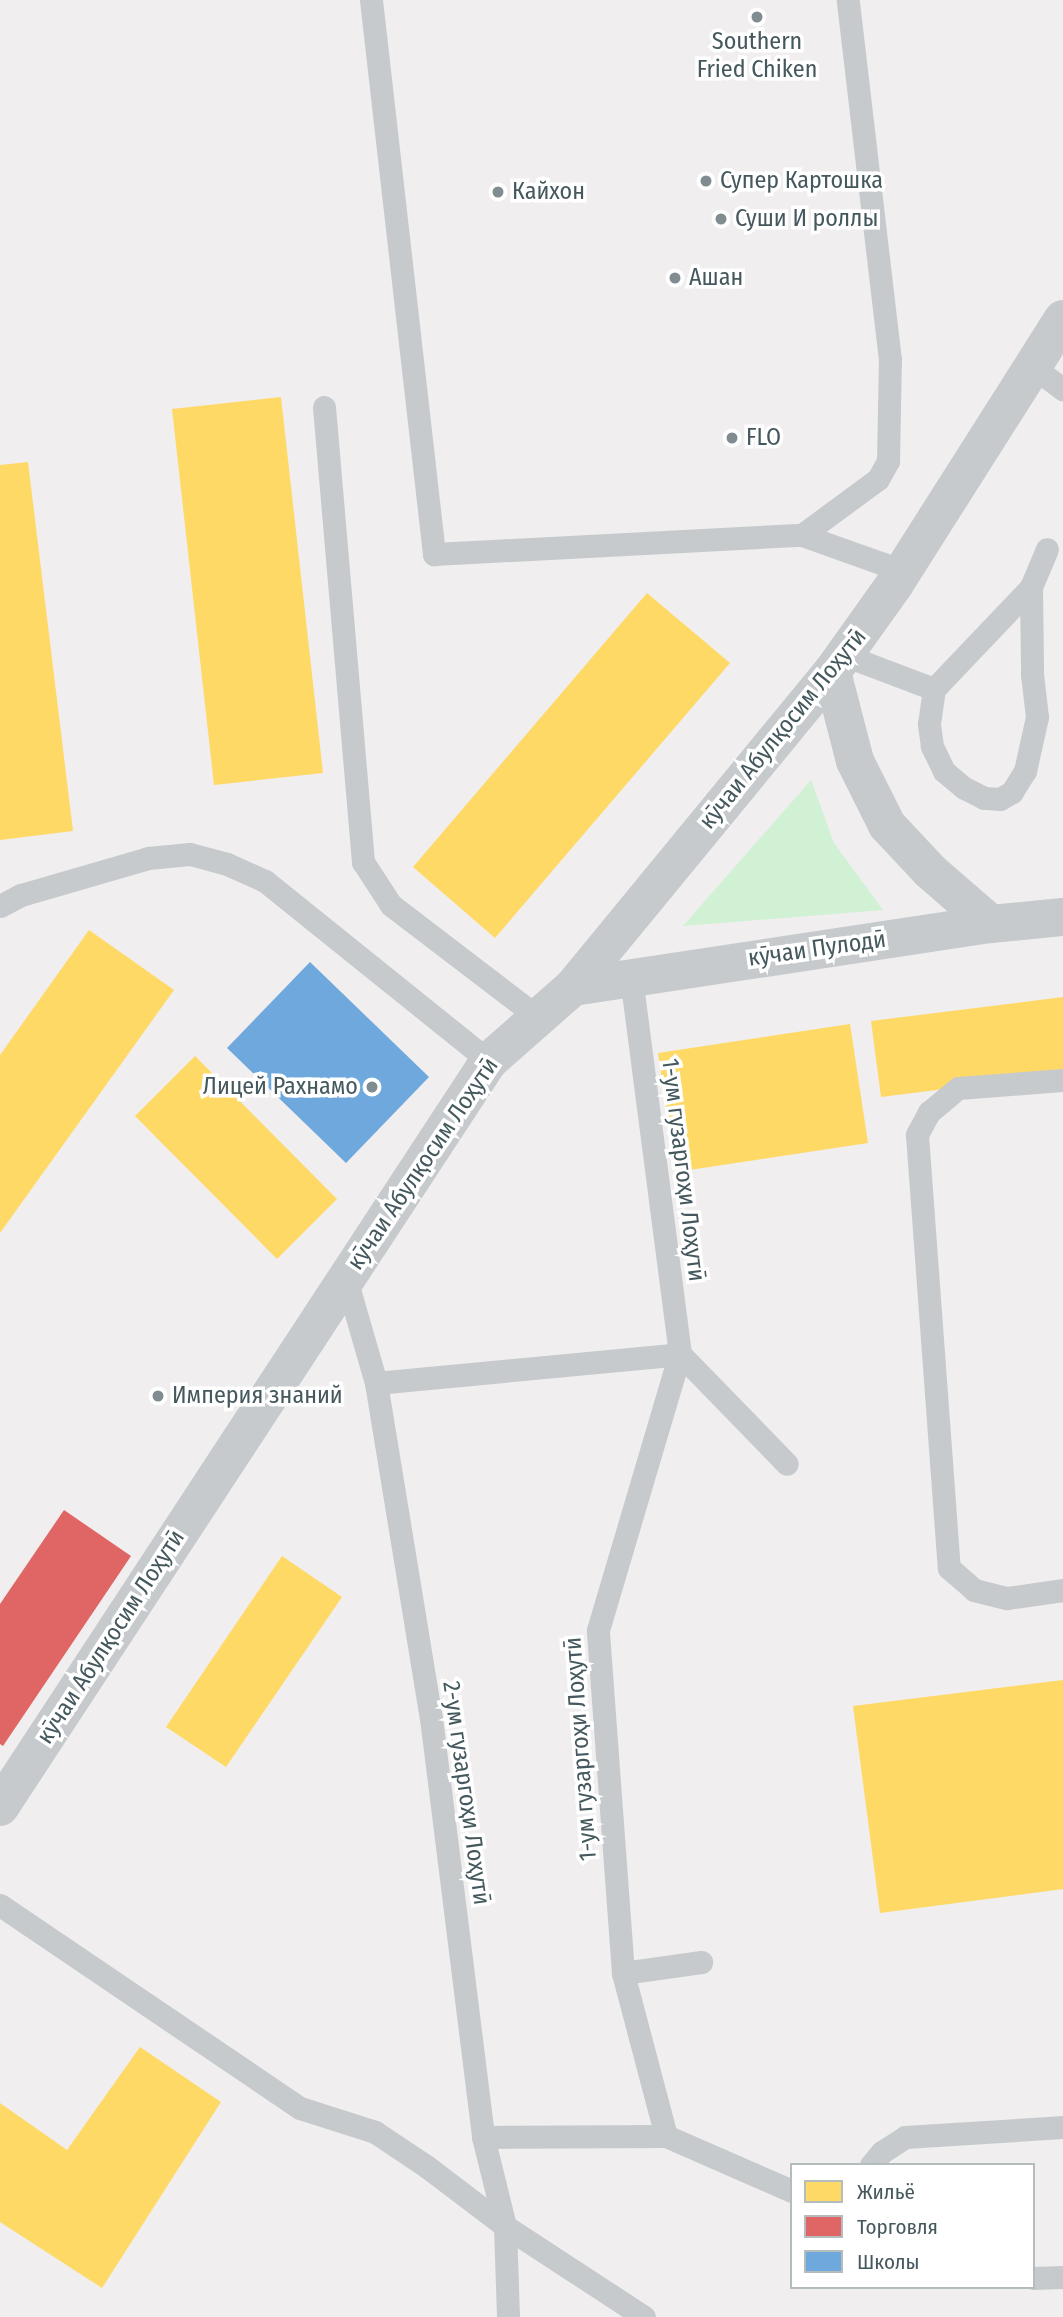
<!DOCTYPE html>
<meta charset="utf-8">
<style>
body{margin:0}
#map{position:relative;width:1063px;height:2317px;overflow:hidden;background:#f0eeef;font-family:"Fira Sans Condensed",sans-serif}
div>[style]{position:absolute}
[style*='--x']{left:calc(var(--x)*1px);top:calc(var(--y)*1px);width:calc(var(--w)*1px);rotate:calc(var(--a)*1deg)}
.green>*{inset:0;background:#d0f1d4}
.homes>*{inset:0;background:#ffd966}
.shops>*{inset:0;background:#e06666}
.schools>*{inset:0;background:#6fa8dc}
.service>*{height:23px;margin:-11.5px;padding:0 11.5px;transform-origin:11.5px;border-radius:11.5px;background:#c6cacc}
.minor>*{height:38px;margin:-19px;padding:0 19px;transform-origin:19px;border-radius:19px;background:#c6cacc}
.tertiary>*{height:38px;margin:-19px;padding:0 19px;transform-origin:19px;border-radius:19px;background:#c6cacc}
.dots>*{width:19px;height:19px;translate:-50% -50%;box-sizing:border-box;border:4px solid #fff;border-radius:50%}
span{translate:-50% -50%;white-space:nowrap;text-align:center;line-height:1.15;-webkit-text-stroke:7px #fff;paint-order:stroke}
.poi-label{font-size:24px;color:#44585d}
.left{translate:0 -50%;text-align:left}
.right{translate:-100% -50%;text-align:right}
.street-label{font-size:24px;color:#44585d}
.legend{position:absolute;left:790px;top:2163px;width:245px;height:126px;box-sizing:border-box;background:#fff;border:2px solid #b4bcbe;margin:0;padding:9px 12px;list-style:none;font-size:21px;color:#44585d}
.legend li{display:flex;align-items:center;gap:14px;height:35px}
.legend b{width:35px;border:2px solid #b4bcbe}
</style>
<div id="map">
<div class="green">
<i style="clip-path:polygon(811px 780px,834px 843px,883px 910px,683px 926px)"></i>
</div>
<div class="homes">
<i style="clip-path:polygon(281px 397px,323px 773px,214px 785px,172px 409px)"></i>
<i style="clip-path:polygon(28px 462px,73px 831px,0 840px,0 465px)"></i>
<i style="clip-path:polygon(647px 593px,730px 663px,495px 938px,413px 867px)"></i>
<i style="clip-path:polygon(89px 930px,174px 990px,0 1233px,0 1055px)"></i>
<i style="clip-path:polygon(1063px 997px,1063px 1074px,881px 1097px,871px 1021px)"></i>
<i style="clip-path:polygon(850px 1024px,868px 1143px,676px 1172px,658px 1053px)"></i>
<i style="clip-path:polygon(195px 1056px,337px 1199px,277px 1259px,135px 1116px)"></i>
<i style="clip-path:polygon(282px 1556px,342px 1597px,226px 1767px,166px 1727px)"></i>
<i style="clip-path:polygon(1063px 1680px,1063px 1889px,880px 1913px,853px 1706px)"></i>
<i style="clip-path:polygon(140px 2047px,221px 2102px,102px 2288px,0 2222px,0 2103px,67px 2150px)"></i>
</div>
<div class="shops">
<i style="clip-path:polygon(64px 1510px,131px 1556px,3px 1746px,0 1744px,0 1604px)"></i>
</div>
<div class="schools">
<i style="clip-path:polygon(310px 962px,429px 1077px,346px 1163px,227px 1048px)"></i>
</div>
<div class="service">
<i style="--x:371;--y:0;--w:558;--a:83.51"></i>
<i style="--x:434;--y:554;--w:368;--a:-3"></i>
<i style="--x:802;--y:535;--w:107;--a:19.6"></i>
<i style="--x:1032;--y:366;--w:39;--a:37"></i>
<i style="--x:324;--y:407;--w:457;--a:85.1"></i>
<i style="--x:363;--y:862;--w:51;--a:56.9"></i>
<i style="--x:391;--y:905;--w:183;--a:37.4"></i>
<i style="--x:802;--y:535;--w:94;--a:-36.4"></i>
<i style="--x:878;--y:479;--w:21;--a:-61"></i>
<i style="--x:888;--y:461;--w:101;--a:-88.9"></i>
<i style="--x:890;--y:360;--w:362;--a:-96.7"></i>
<i style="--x:1031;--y:587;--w:87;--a:89.3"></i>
<i style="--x:1032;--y:674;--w:43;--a:83.4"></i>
<i style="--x:1037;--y:717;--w:55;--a:102.5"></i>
<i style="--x:1025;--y:771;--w:25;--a:122"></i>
<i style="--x:1012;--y:792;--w:14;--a:150"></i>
<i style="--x:1000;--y:799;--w:16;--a:-176"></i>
<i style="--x:984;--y:798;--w:22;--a:-153"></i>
<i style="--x:964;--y:788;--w:26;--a:-140"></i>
<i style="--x:944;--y:771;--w:28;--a:-116"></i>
<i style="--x:932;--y:746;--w:22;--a:-98"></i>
<i style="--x:929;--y:724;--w:35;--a:-82"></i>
<i style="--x:934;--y:689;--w:141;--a:-46.4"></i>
<i style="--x:1031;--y:587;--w:41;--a:-67.2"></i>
<i style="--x:844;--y:655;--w:96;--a:20.7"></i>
<i style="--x:0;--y:906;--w:24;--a:-28"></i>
<i style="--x:21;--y:895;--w:132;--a:-16.2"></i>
<i style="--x:148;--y:858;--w:42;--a:-5.4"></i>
<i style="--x:190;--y:854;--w:38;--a:15"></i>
<i style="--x:227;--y:864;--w:42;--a:24.1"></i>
<i style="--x:265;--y:881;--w:287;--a:38.8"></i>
<i style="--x:1063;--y:1080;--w:105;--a:175.6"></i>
<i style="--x:958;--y:1088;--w:38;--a:140"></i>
<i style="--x:929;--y:1112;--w:26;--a:118"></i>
<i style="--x:917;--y:1135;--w:434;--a:85.8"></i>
<i style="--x:949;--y:1568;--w:33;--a:41"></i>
<i style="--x:974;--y:1590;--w:34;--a:14"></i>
<i style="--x:1007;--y:1598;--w:57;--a:-8.1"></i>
<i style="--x:346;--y:1279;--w:108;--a:73.9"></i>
<i style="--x:376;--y:1383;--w:339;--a:80.7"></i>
<i style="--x:431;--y:1718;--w:422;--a:82.9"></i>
<i style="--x:483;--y:2137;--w:92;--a:76.1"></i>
<i style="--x:505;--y:2226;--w:91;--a:88.1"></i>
<i style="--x:376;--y:1383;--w:305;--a:-5.4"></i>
<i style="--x:680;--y:1354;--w:153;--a:45.8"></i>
<i style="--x:0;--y:1905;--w:362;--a:34.1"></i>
<i style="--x:300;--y:2108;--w:79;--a:17.7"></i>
<i style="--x:375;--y:2132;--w:61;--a:33.7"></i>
<i style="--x:426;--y:2166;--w:99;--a:37.2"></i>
<i style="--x:505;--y:2226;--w:166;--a:33.2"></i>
<i style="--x:623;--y:1973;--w:79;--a:-8"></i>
<i style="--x:666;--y:2136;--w:137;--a:23.6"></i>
<i style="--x:483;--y:2137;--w:183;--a:-0.3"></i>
<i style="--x:666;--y:2136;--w:169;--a:-104.8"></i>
<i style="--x:623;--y:1973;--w:344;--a:-94.2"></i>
<i style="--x:598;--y:1630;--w:288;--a:-73.5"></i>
<i style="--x:680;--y:1354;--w:381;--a:-97.4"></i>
<i style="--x:871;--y:2165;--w:17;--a:-50"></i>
<i style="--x:882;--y:2152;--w:27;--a:-33"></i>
<i style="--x:905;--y:2137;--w:158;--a:-3.6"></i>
<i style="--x:1033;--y:2278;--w:30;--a:-2"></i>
</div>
<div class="minor">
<i style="--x:832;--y:672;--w:92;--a:75.5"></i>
<i style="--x:855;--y:761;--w:72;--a:63.4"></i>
<i style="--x:887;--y:825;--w:63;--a:46.9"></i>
<i style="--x:930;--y:871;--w:81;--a:41"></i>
<i style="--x:573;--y:987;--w:423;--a:-8.6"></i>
<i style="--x:991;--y:924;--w:72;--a:-5.6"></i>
</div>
<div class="tertiary">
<i style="--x:0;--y:1807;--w:892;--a:-56.76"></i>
<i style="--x:489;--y:1061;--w:112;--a:-41.4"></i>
<i style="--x:573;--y:987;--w:408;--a:-50.6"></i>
<i style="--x:832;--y:672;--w:107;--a:-54.5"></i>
<i style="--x:894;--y:585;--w:315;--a:-57.6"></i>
</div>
<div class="dots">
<i style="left:757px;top:17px;background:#808c90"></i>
<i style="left:706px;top:181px;background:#808c90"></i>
<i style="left:498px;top:192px;background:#808c90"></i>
<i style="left:721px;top:219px;background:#808c90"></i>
<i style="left:675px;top:278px;background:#808c90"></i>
<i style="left:732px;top:438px;background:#808c90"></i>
<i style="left:372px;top:1087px;background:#808c90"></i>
<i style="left:158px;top:1396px;background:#808c90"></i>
</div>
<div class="poi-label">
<span style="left:757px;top:56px">Southern<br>Fried Chiken</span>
<span class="left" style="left:720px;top:181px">Супер Картошка</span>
<span class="left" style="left:512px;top:192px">Кайхон</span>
<span class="left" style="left:735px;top:219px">Суши И роллы</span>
<span class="left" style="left:689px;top:278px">Ашан</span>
<span class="left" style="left:746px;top:438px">FLO</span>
<span class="right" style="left:358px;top:1087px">Лицей Рахнамо</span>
<span class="left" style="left:172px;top:1396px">Империя знаний</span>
</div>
<div class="street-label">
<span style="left:783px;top:729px;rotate:-51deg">кӯчаи Абулқосим Лоҳутӣ</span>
<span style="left:817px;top:949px;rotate:-8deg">кӯчаи Пулодӣ</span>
<span style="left:423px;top:1164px;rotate:-56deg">кӯчаи Абулқосим Лоҳутӣ</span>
<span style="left:683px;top:1170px;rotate:83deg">1-ум гузаргоҳи Лоҳутӣ</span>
<span style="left:111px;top:1637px;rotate:-57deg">кӯчаи Абулқосим Лоҳутӣ</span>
<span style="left:581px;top:1749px;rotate:-94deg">1-ум гузаргоҳи Лоҳутӣ</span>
<span style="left:466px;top:1793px;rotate:82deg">2-ум гузаргоҳи Лоҳутӣ</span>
</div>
<ul class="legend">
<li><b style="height:19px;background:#ffd966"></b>Жильё</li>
<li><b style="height:19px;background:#e06666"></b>Торговля</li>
<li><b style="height:19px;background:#6fa8dc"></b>Школы</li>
</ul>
</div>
